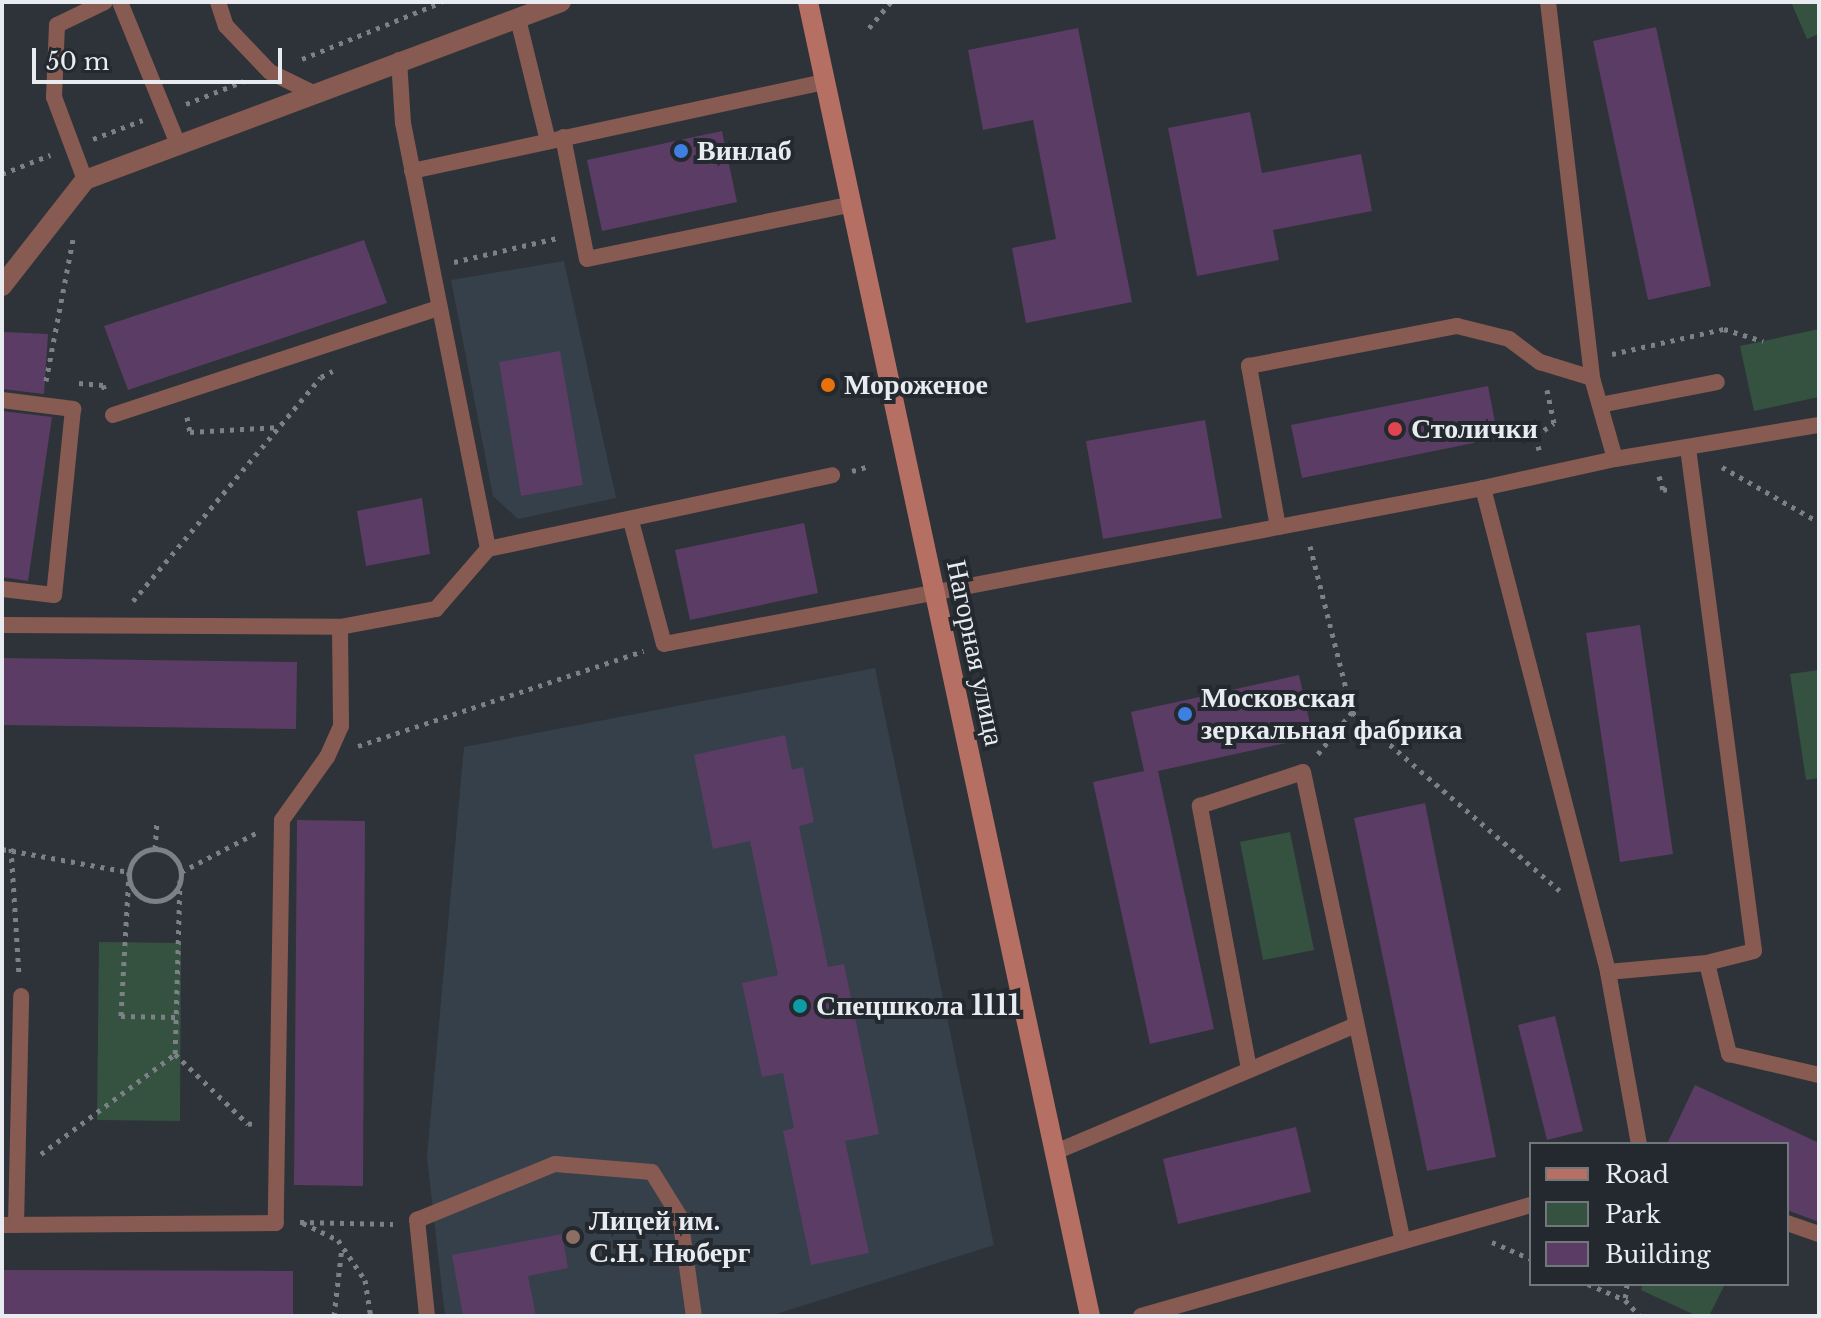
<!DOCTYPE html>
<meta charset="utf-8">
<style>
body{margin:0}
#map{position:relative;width:1821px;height:1318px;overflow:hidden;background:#2d3339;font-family:"Libre Baskerville",serif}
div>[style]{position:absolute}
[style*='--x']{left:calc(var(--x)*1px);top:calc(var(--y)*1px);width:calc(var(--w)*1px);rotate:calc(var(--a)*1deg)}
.built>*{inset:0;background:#35404a}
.green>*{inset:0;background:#34523f}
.building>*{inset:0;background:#5b3c64}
.path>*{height:5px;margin-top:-2.5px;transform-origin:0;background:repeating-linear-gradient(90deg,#7c8186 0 4px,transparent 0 10px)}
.path>.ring{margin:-2.5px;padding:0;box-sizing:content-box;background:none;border:5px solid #7c8186;border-radius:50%}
.lane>*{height:16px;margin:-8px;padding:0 8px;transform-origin:8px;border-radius:8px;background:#875a52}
.street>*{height:20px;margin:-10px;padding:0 10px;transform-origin:10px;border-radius:10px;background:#875a52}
.secondary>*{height:20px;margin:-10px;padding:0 10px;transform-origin:10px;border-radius:10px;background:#b66f63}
.dots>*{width:22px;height:22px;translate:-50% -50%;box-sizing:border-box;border:4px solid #23292e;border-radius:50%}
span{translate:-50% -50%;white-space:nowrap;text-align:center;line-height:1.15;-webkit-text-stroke:8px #23292e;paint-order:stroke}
.poi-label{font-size:28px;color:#e8ecf0;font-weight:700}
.left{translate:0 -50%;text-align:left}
.street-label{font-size:28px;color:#e8ecf0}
.frame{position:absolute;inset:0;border:4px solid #e8ecf0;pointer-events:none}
.legend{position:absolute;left:1529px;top:1142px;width:260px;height:144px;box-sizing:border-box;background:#23292e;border:2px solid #72777c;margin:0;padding:10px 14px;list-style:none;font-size:24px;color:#e8ecf0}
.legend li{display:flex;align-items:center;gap:16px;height:40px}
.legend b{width:40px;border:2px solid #72777c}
.scale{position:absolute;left:32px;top:48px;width:250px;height:36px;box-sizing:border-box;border:4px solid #e8ecf0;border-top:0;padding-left:10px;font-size:24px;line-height:28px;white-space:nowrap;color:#e8ecf0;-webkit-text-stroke:6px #23292e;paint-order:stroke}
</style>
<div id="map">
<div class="built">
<i style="clip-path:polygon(564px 261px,616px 498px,518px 519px,493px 496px,451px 280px)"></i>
<i style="clip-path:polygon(875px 668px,994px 1245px,770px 1316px,445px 1316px,427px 1157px,464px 747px)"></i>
</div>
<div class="green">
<i style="clip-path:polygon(1791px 2px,1819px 2px,1819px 34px,1807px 39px)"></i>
<i style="clip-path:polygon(1819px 329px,1819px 397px,1754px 411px,1740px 346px)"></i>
<i style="clip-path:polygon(1819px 670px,1819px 778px,1806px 780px,1790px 674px)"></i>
<i style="clip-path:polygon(1290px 832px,1314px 950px,1263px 960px,1240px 842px)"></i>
<i style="clip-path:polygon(99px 942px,181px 943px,180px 1121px,97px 1120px)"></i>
<i style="clip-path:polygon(1643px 1284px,1725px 1284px,1709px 1316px,1697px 1316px,1641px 1290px)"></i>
</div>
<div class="building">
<i style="clip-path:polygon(1656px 27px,1711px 286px,1648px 300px,1593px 41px)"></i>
<i style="clip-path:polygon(1078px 28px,1132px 302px,1026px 323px,1012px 248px,1056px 239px,1033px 120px,983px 130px,968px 50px)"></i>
<i style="clip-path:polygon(1250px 112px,1262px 173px,1361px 154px,1372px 211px,1273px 230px,1279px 260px,1197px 276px,1168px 128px)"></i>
<i style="clip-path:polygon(722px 131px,737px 202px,602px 231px,587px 160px)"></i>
<i style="clip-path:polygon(364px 240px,387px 303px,128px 390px,104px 326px)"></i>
<i style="clip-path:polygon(3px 332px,48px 334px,44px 394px,2px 389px)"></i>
<i style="clip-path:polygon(560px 351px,583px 485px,521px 496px,499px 362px)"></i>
<i style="clip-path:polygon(1488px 386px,1498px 438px,1302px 478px,1291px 425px)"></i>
<i style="clip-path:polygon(2px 411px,52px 417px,28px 581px,2px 577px)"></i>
<i style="clip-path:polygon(1205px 420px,1222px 518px,1103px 539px,1086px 441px)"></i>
<i style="clip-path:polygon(422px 498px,430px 554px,366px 566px,357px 511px)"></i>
<i style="clip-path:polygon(804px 523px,818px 593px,690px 620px,675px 550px)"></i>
<i style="clip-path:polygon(1640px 625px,1673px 854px,1620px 862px,1586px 633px)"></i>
<i style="clip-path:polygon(2px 658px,297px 662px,296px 729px,2px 725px)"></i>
<i style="clip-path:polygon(1299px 675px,1313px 737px,1158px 771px,1214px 1029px,1150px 1044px,1093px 782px,1144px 771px,1131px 712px)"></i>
<i style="clip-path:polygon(785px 735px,792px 770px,803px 767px,814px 822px,799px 826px,828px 967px,844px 964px,879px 1134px,845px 1141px,869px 1253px,811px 1265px,783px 1131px,794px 1128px,783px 1073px,762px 1077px,742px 983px,778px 975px,750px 841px,713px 849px,694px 755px)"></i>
<i style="clip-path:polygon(1425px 803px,1496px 1157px,1427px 1171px,1354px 818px)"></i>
<i style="clip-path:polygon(297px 820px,365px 821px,363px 1186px,294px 1185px)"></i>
<i style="clip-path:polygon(1555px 1016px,1583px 1131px,1547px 1140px,1518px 1025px)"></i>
<i style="clip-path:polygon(1695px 1085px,1819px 1143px,1819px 1222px,1787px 1210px,1787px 1144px,1667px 1144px)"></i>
<i style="clip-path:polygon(1296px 1127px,1311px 1192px,1178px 1224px,1163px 1159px)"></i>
<i style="clip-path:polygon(562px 1234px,568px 1268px,528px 1276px,536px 1316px,463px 1316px,452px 1255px)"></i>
<i style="clip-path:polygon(2px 1270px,293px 1271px,293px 1316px,2px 1316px)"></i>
</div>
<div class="path">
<i style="--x:869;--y:28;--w:34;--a:-50"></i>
<i style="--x:302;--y:59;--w:151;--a:-22.2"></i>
<i style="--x:186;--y:104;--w:62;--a:-21.6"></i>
<i style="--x:93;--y:139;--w:53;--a:-20.8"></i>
<i style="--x:2;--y:174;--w:52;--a:-21.6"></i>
<i style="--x:454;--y:262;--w:106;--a:-13.1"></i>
<i style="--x:1612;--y:354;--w:115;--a:-12.6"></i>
<i style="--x:1724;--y:329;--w:41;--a:17.1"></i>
<i style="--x:46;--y:381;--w:144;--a:-79.2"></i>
<i style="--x:79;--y:383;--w:24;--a:5"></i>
<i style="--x:103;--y:385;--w:9;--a:72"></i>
<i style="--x:187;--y:417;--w:15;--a:79"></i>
<i style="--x:190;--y:432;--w:90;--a:-3.2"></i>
<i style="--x:1539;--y:450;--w:14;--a:-102"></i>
<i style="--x:1536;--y:436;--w:22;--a:-36"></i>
<i style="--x:1554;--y:423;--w:34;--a:-102"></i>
<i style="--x:1722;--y:467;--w:112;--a:29.6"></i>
<i style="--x:852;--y:471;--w:15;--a:-16"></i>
<i style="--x:1659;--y:476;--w:15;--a:74"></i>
<i style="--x:1663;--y:490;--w:8;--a:-14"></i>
<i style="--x:1310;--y:546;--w:171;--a:75.8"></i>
<i style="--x:1352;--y:712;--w:55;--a:129.1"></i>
<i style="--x:133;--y:601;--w:292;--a:-50"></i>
<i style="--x:321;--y:377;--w:13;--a:-27"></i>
<i style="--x:1352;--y:712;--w:274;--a:40.7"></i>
<i style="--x:358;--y:746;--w:301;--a:-18.4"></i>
<i style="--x:11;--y:848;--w:127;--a:86.4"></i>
<i style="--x:2;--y:849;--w:129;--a:10.3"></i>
<i style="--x:129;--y:872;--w:144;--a:93.2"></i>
<i style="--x:121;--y:1016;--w:55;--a:1"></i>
<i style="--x:155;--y:849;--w:29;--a:-86"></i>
<i class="ring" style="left:129px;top:849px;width:47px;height:47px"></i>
<i style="--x:181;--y:872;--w:87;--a:-27.5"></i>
<i style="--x:180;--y:880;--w:174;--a:91.6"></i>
<i style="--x:175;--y:1054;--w:101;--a:43.8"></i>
<i style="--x:248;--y:1124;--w:5;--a:-11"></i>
<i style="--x:41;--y:1154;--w:167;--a:-36.7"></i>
<i style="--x:300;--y:1222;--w:93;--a:1.2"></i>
<i style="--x:303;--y:1223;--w:39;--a:26"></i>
<i style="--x:338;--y:1240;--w:48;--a:56"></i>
<i style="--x:365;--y:1280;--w:36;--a:81"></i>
<i style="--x:1492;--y:1242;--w:43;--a:23.6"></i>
<i style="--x:1588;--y:1284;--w:40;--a:23.4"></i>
<i style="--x:1627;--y:1284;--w:16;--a:97"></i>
<i style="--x:1625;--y:1300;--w:22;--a:47"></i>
<i style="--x:334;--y:1316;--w:69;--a:-83.4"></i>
</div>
<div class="lane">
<i style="--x:120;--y:2;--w:153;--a:67.8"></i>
<i style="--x:218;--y:2;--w:25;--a:72"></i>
<i style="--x:226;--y:26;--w:64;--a:46.3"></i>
<i style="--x:270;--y:72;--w:48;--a:26"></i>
<i style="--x:1548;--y:2;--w:379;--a:83.3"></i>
<i style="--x:1592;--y:378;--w:84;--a:74.1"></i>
<i style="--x:518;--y:19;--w:126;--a:76.2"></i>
<i style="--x:399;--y:60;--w:63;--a:86.4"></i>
<i style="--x:403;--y:123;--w:434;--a:78.7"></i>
<i style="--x:563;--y:137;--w:124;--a:78.9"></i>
<i style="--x:587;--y:259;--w:271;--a:-11.7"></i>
<i style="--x:412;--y:171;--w:422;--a:-12.2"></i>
<i style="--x:85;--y:180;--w:89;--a:-110.5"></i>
<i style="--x:54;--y:97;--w:72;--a:-87.6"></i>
<i style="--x:57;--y:25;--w:53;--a:-25.6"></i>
<i style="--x:2;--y:400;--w:72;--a:7.2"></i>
<i style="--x:73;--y:409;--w:187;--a:95.8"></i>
<i style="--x:54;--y:595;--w:52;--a:-173.4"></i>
<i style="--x:1600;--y:405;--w:119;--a:-11.1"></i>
<i style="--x:113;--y:415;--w:342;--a:-18.2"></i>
<i style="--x:1688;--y:448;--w:507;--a:82.52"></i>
<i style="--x:1754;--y:951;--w:49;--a:165.7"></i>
<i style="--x:1483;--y:488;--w:500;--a:75.5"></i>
<i style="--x:1608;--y:972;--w:99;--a:-5.2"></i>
<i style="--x:1707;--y:963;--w:94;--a:76.4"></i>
<i style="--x:1729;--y:1054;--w:92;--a:13.1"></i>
<i style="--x:631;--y:521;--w:127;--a:75"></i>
<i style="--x:664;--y:644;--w:834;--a:-10.78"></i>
<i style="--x:1483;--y:488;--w:135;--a:-12.4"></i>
<i style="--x:1615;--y:459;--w:207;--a:-9.5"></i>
<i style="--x:1278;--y:527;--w:164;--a:-100.2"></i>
<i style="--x:1249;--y:366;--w:212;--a:-10.9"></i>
<i style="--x:1457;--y:326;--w:54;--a:14"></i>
<i style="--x:1509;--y:339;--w:39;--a:37"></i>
<i style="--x:1540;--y:362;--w:54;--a:17.1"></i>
<i style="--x:2;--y:625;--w:338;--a:0.3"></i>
<i style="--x:340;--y:627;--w:99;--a:89.4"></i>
<i style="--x:341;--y:726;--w:34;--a:114"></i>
<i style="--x:327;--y:757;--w:77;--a:125.5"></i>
<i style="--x:282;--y:820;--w:403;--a:90.9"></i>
<i style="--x:276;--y:1223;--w:274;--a:179.6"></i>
<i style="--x:340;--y:627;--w:98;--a:-10.6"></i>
<i style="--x:436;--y:609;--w:79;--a:-49.1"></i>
<i style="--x:488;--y:549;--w:352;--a:-12.1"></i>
<i style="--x:1608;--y:972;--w:175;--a:79.8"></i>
<i style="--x:1249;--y:1069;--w:268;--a:-100.6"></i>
<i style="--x:1200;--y:806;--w:108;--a:-18.3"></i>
<i style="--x:1303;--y:772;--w:480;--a:78"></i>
<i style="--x:1053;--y:1153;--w:329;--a:-22.9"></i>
<i style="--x:1787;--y:1223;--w:34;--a:19"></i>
<i style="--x:16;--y:1225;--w:229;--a:-88.7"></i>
<i style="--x:427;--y:1316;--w:97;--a:-95.9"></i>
<i style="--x:417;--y:1220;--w:149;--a:-22.1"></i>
<i style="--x:555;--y:1164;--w:97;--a:4.7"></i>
<i style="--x:652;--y:1172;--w:53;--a:58.1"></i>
<i style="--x:680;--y:1217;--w:100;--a:82"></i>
<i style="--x:1141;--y:1316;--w:405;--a:-15.9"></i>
</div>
<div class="street">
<i style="--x:2;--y:286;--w:135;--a:-51.9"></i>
<i style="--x:85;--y:180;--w:508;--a:-20.5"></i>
</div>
<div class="secondary">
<i style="--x:808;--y:2;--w:1344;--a:77.89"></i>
</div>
<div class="dots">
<i style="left:681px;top:151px;background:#3f7fe0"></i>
<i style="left:828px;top:385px;background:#e8710a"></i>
<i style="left:1395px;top:429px;background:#e0444e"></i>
<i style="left:1185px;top:714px;background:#3f7fe0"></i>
<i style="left:800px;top:1006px;background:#0f9aa8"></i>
<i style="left:573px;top:1237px;background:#8d6e63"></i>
</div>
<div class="poi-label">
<span class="left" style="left:697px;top:151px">Винлаб</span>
<span class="left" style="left:844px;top:385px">Мороженое</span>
<span class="left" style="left:1411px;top:429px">Столички</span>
<span class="left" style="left:1201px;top:714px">Московская<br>зеркальная фабрика</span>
<span class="left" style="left:816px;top:1006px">Спецшкола 1111</span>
<span class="left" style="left:589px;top:1237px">Лицей им.<br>С.Н. Нюберг</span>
</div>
<div class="street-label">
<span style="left:975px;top:653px;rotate:78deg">Нагорная улица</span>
</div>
<div class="frame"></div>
<ul class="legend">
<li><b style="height:10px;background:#b66f63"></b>Road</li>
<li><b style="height:22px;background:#34523f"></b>Park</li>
<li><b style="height:22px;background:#5b3c64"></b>Building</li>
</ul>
<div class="scale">50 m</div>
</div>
